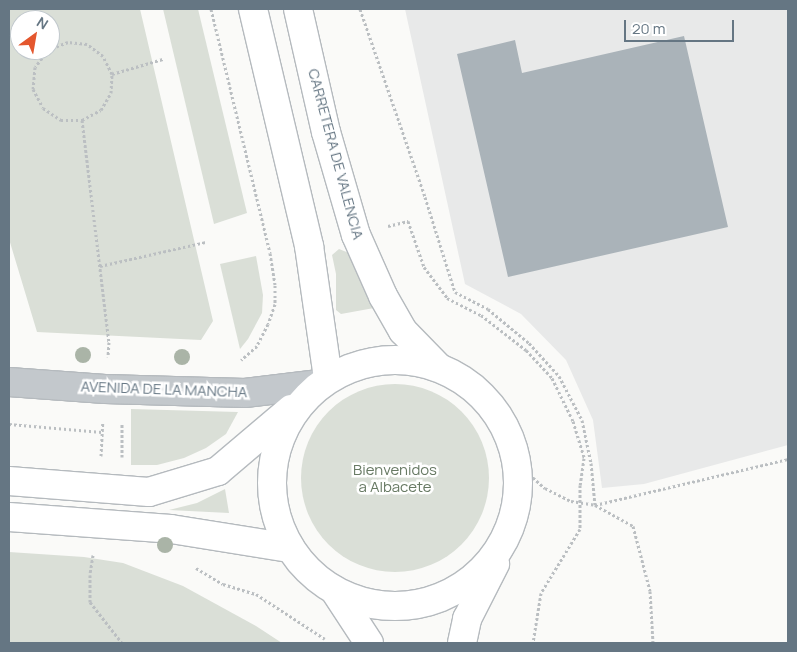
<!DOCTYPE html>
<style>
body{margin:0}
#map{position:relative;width:797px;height:652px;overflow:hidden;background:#fafaf8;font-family:Manrope,sans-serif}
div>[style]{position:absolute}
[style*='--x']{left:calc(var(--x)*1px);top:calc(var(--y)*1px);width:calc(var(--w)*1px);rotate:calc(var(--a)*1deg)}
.built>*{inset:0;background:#e8e9e9}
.green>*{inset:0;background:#dadfd7}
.round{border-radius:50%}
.building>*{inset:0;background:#aab3b9}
.path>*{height:3px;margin-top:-1.5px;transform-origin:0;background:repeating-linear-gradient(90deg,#bbbfc2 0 2.5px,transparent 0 5px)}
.roads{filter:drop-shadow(1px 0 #b5babe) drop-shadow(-1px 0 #b5babe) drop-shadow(0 1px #b5babe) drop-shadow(0 -1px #b5babe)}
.minor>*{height:28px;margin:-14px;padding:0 14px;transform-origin:14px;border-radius:14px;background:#c3c8cc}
.primary>*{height:28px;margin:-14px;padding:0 14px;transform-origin:14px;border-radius:14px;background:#fff}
.primary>.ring{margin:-14px;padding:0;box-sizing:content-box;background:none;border:28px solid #fff;border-radius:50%}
.trees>*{width:16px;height:16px;margin:-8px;border-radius:50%;background:#aab4a7}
span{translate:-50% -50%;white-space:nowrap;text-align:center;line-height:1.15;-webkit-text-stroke:5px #fff;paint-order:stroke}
.street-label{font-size:15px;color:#657683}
.park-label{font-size:15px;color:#687a64}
.frame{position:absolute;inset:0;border:10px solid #657683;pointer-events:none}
.north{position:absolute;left:10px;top:10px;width:50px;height:50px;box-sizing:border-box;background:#fff;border:1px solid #c1c8cd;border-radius:50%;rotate:32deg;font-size:14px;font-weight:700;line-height:20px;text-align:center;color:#657683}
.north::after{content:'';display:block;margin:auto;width:18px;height:22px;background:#e4572e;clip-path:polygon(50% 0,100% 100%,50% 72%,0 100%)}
.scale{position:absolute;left:624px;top:20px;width:110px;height:22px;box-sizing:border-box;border:2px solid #657683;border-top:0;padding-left:6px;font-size:15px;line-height:18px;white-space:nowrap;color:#657683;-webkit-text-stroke:4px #fff;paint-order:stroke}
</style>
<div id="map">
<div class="built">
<i style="clip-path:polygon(405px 9px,788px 9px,788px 445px,644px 484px,602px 488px,593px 420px,566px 360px,521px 314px,465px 284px)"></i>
</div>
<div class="green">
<i style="clip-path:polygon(evenodd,9px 9px,140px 9px,213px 321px,201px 340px,37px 332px,9px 239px,9px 9px,20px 20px,50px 20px,50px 50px,20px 50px,20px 20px)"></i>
<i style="clip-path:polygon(163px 9px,198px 9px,247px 213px,214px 224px)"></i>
<i style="clip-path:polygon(339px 249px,349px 253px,374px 308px,341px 314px,336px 310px,336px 274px,332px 255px)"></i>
<i style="clip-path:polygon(256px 256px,263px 295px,262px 313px,248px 339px,240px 349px,220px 264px)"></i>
<i class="round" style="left:301px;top:384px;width:188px;height:188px"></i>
<i style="clip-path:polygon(131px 409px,238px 412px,226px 434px,206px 448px,184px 458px,157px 465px,131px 465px)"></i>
<i style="clip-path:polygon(225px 489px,229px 513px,169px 510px,197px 503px)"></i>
<i style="clip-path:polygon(9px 552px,84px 557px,123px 563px,183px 586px,256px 626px,282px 643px,9px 643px)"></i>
</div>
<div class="building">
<i style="clip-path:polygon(684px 36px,728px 227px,508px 277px,457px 54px,515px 40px,522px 73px)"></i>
</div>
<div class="path">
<i style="--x:211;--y:9;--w:251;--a:76.4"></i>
<i style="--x:270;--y:253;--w:32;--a:81"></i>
<i style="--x:275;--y:285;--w:19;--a:90"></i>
<i style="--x:275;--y:304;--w:21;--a:109"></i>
<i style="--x:268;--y:324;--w:25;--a:117"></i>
<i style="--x:257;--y:346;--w:21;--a:139"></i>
<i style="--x:360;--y:9;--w:199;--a:70.9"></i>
<i style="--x:425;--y:197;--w:100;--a:72.5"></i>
<i style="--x:455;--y:292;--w:37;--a:27"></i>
<i style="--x:488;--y:309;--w:53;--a:39.7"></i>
<i style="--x:529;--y:343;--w:45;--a:47.7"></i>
<i style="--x:559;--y:376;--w:50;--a:62.4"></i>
<i style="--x:582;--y:420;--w:44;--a:78.2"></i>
<i style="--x:591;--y:463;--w:42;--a:84.6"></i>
<i style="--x:595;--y:505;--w:43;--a:28.9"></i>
<i style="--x:633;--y:526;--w:67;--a:75.3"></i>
<i style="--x:650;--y:591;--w:52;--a:86.7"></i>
<i style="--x:48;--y:50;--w:21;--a:127"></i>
<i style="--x:35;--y:67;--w:22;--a:95"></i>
<i style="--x:33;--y:89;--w:21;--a:62"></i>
<i style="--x:43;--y:108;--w:22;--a:34"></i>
<i style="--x:61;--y:120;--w:21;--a:0"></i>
<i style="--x:82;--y:120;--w:21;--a:-28"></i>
<i style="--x:101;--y:110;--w:20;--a:-60"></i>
<i style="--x:111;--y:93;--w:19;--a:-87"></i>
<i style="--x:112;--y:74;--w:20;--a:-117"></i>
<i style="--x:103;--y:56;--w:20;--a:-143"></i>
<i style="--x:87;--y:44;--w:19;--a:-174"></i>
<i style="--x:68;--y:42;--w:19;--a:159"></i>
<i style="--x:112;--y:74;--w:53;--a:-16.4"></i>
<i style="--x:82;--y:120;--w:224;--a:83.1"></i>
<i style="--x:109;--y:342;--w:15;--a:94"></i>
<i style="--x:388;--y:226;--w:21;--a:-14"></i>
<i style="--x:408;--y:221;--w:49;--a:70.8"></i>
<i style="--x:424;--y:267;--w:39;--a:53"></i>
<i style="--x:447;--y:298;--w:38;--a:27"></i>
<i style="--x:481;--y:315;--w:57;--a:37.9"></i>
<i style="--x:526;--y:350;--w:38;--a:47"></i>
<i style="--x:552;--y:378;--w:48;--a:64"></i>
<i style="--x:573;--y:421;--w:39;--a:73"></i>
<i style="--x:584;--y:458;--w:27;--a:98"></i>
<i style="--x:580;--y:485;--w:44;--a:90"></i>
<i style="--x:580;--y:529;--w:75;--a:121.4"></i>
<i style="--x:541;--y:593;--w:51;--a:99.1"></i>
<i style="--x:100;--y:266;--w:109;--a:-12.8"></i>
<i style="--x:9;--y:424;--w:93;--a:4.9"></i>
<i style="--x:101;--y:456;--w:33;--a:-87"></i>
<i style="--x:122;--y:457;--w:34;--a:-90"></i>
<i style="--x:518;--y:464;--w:36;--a:42"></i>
<i style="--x:545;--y:488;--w:29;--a:27"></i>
<i style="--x:571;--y:501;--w:24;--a:9"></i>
<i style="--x:595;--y:505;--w:198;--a:-13.4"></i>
<i style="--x:93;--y:555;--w:20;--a:99"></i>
<i style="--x:90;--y:575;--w:27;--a:90"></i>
<i style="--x:90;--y:602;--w:52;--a:52"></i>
<i style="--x:196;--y:568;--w:31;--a:31"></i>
<i style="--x:223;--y:584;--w:34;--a:17"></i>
<i style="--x:256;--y:594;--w:82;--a:33.1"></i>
</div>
<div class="roads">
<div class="minor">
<i style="--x:9;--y:382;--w:96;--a:4.2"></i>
<i style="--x:105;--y:389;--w:140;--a:1.6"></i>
<i style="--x:245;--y:393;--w:75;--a:-6.9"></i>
</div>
<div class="primary">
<i style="--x:253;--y:9;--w:244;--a:76.7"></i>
<i style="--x:309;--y:246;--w:133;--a:81.8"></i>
<i style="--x:298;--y:9;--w:126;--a:77.2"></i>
<i style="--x:326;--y:132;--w:107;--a:73.8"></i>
<i style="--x:356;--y:235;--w:67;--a:66.1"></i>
<i style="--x:383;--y:296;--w:40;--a:60.3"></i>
<i style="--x:403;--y:331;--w:50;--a:45.8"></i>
<i class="ring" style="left:272px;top:360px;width:218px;height:218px"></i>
<i style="--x:9;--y:481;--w:140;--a:4.5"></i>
<i style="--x:149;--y:492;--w:72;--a:-16.9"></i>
<i style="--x:218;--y:471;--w:96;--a:-40.3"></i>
<i style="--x:9;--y:517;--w:162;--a:4.2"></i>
<i style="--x:171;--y:529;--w:121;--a:9.1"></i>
<i style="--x:335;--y:591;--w:62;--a:56.8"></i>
<i style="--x:462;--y:643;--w:25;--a:-78"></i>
<i style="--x:467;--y:619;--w:62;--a:-63"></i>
</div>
</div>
<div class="trees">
<i style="left:83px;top:355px"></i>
<i style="left:182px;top:357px"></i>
<i style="left:165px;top:545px"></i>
</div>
<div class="street-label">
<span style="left:336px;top:154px;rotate:75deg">CARRETERA DE VALENCIA</span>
<span style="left:164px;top:389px;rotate:2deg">AVENIDA DE LA MANCHA</span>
</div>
<div class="park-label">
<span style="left:395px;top:478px">Bienvenidos<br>a Albacete</span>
</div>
<div class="frame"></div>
<div class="north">N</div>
<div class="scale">20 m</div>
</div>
